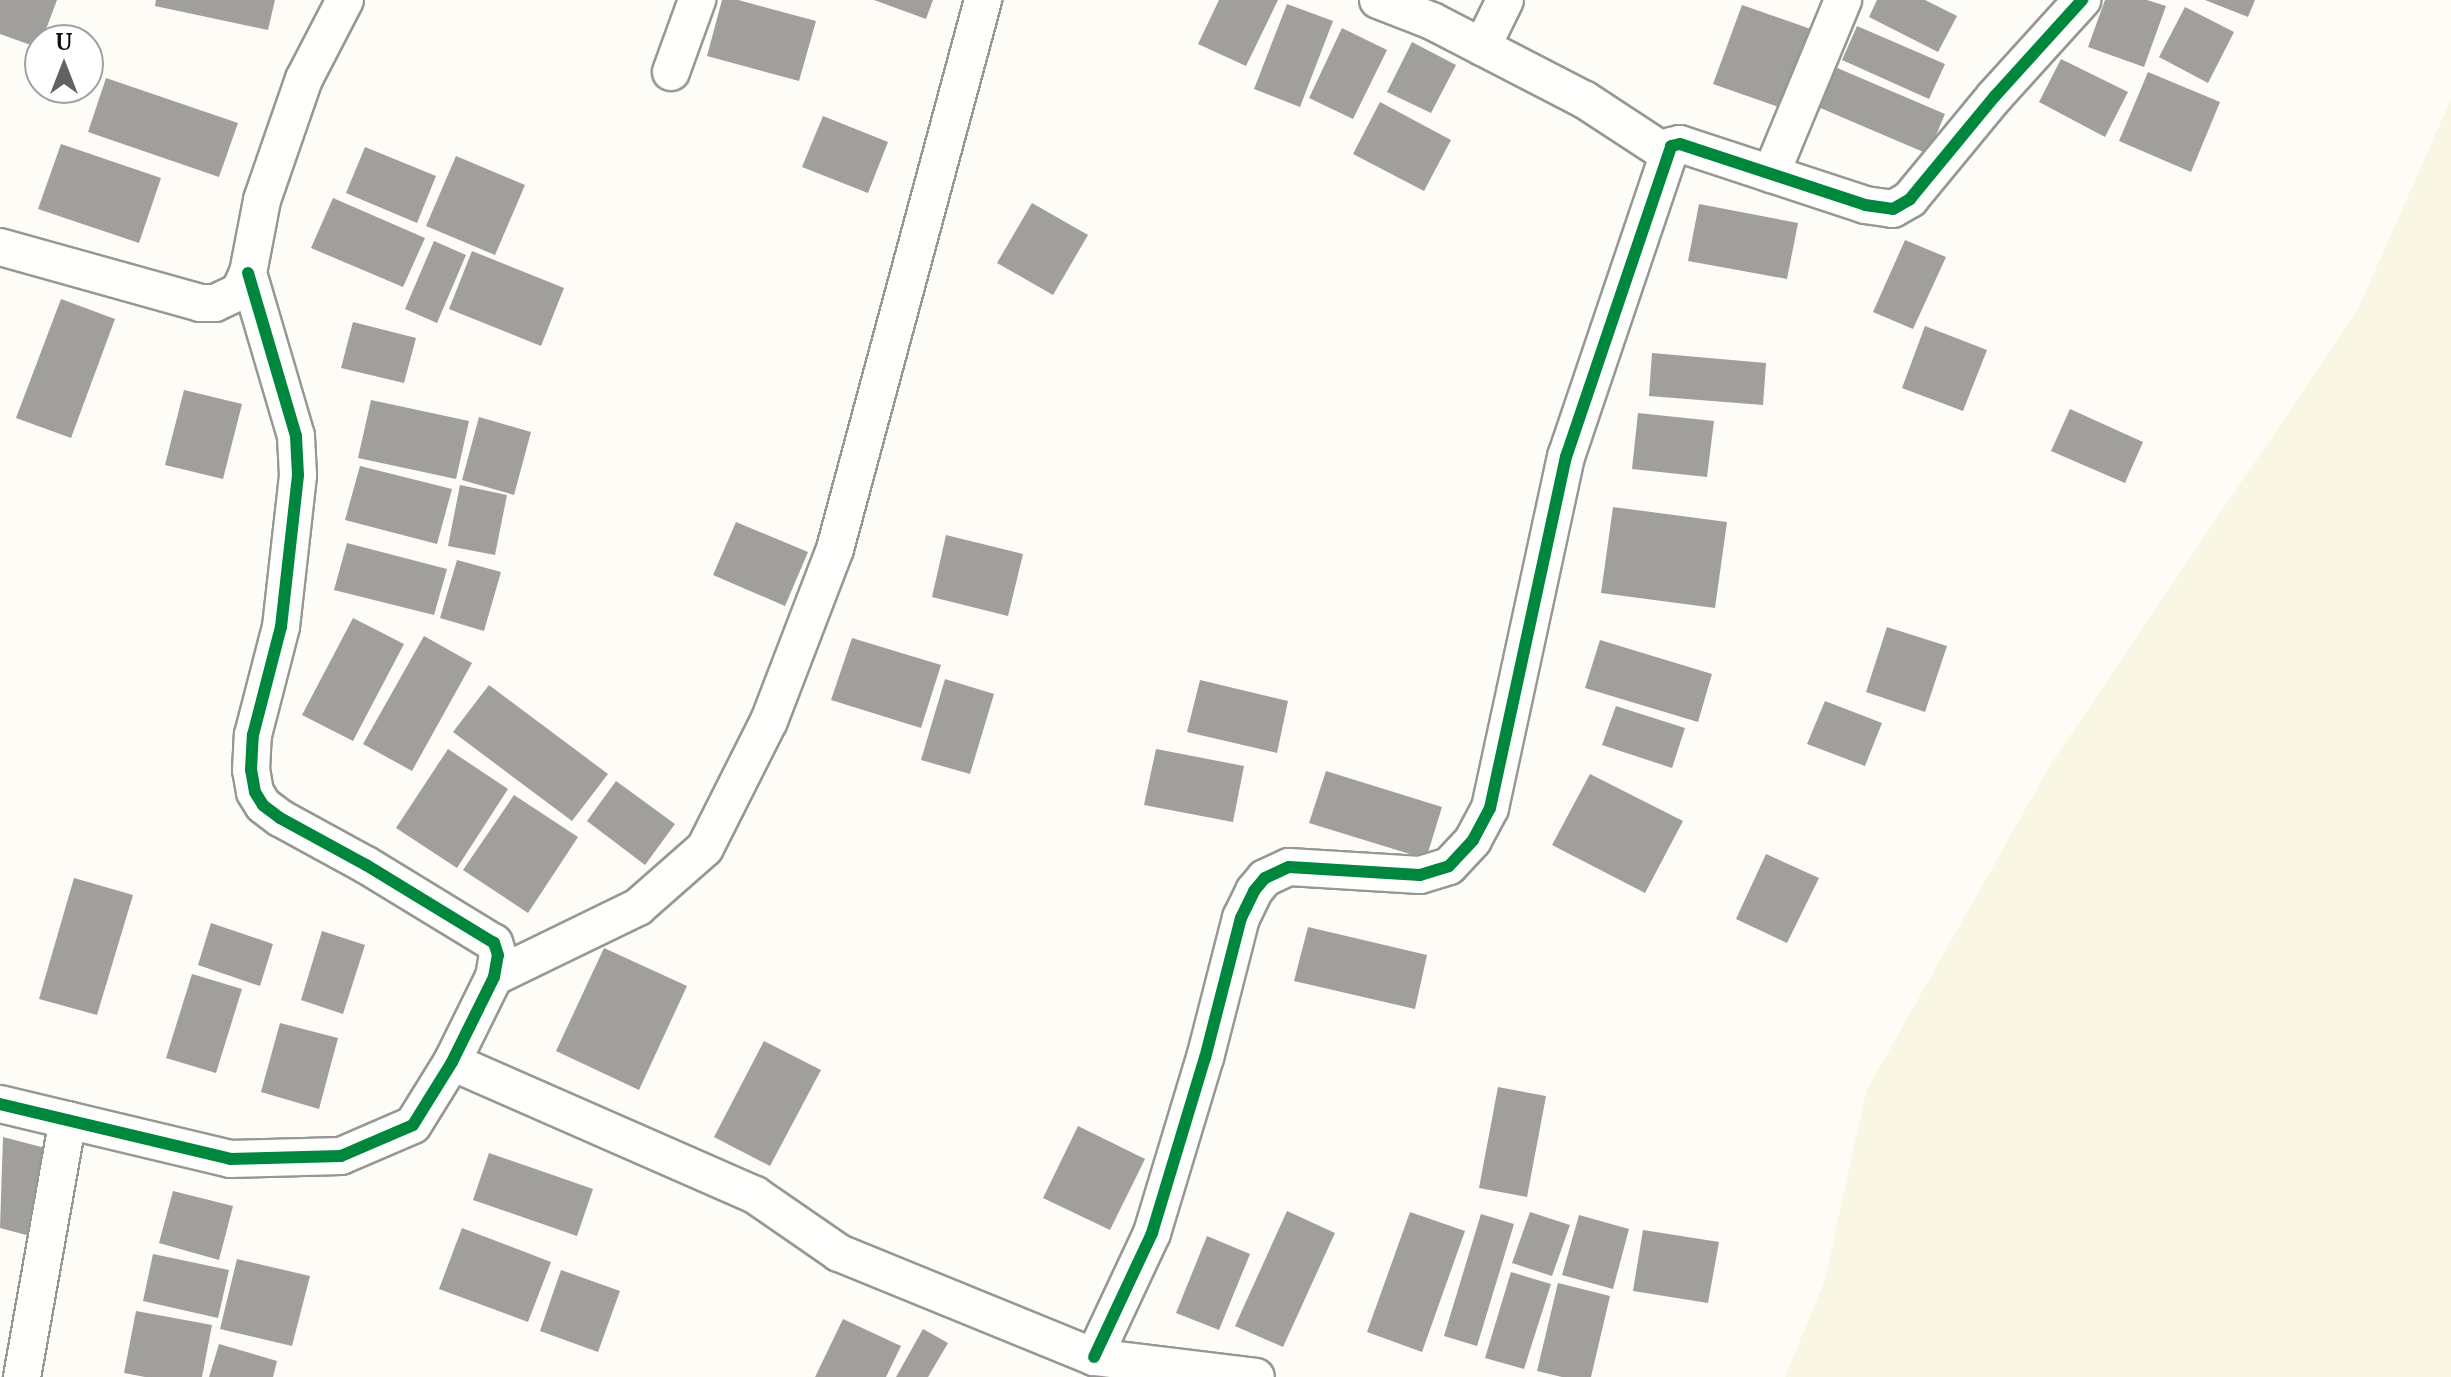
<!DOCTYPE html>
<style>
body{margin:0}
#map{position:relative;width:2451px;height:1377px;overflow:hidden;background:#fdfcf7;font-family:Merriweather,serif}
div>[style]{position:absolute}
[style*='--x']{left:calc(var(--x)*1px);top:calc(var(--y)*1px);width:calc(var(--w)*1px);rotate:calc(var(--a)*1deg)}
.farmland>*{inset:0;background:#f9f7e4}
.building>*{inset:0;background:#a19f9c}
.roads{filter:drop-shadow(2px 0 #979795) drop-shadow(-2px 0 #979795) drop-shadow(0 2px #979795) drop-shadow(0 -2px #979795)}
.street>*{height:36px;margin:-18px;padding:0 18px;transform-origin:18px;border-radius:18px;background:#fffffe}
.cycleway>*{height:12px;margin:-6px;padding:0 6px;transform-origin:6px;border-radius:6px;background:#00873e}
span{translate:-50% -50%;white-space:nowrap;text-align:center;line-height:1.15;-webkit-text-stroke:8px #fff;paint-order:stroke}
.north{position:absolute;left:24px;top:24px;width:80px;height:80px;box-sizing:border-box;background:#fff;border:2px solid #a0a0a0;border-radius:50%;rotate:0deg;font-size:22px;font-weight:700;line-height:32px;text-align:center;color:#111}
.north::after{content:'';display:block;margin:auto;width:28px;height:36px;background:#646362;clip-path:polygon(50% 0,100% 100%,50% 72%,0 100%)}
</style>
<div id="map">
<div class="farmland">
<i style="clip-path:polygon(2451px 99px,2451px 1377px,1785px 1377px,1825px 1280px,1866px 1091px,2052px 762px,2358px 309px)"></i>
</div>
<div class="building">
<i style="clip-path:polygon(0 0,57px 0,39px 48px,0 34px)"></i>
<i style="clip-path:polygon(156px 0,275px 0,268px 30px,155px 6px)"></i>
<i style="clip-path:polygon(722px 0,738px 0,816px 21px,799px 81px,707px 56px)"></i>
<i style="clip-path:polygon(874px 0,933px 0,926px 19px)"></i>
<i style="clip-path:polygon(1219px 0,1278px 0,1246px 66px,1198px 44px)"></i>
<i style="clip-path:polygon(1877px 0,1925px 0,1957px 16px,1938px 52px,1869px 17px)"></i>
<i style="clip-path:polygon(2105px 0,2147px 0,2166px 6px,2144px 67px,2088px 47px)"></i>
<i style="clip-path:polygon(2205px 0,2255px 0,2248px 17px)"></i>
<i style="clip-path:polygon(1287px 4px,1333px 21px,1300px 107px,1254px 89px)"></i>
<i style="clip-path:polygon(1742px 5px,1825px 34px,1796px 113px,1713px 84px)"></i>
<i style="clip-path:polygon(2185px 7px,2234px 32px,2208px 83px,2159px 57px)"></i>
<i style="clip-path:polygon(1857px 26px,1945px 64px,1929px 99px,1842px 60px)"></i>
<i style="clip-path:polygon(1342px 28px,1387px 50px,1353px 119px,1309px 98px)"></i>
<i style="clip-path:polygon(1412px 42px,1456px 65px,1431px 113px,1387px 92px)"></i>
<i style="clip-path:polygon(2061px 59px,2128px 92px,2105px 137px,2039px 102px)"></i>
<i style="clip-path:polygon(1835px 67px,1945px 114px,1928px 154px,1818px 107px)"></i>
<i style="clip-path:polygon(2148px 72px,2220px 102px,2191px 172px,2119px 141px)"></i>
<i style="clip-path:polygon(106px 78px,238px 123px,219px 177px,88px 132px)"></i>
<i style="clip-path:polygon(1380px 102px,1451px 140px,1424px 191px,1353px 154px)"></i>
<i style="clip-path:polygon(823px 116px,888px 142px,868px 193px,802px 167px)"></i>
<i style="clip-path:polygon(61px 144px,161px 178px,139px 243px,38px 209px)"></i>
<i style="clip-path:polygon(365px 147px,436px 176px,417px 223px,346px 193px)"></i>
<i style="clip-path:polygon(456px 156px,525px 185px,495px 255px,426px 226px)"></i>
<i style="clip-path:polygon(333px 198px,425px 238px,403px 287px,311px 248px)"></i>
<i style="clip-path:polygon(1032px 203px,1088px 235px,1053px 295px,997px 263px)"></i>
<i style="clip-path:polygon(1699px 204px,1798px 223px,1787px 279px,1688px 261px)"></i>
<i style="clip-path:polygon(1905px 240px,1946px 257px,1913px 329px,1873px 312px)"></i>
<i style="clip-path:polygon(434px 241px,466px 255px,437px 323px,405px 309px)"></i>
<i style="clip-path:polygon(472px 251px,564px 288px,541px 346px,449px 309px)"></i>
<i style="clip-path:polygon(61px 299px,115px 319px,71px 438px,16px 418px)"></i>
<i style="clip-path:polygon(353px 322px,416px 338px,404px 383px,341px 368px)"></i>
<i style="clip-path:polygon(1925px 326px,1987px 350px,1963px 411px,1902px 388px)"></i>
<i style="clip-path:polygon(1652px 353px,1766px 363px,1763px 405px,1649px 396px)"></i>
<i style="clip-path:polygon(184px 390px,242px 404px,223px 479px,165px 465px)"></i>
<i style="clip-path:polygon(371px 400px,469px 421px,456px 479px,358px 458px)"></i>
<i style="clip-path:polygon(2070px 409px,2143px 442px,2125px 483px,2051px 451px)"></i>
<i style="clip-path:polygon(1638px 413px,1714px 421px,1707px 477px,1632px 469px)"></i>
<i style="clip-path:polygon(479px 417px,531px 432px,514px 495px,462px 480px)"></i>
<i style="clip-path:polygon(360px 466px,452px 489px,437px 544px,345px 520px)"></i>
<i style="clip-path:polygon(460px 485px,507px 495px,495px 555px,448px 546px)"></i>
<i style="clip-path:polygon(1613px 507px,1727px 522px,1715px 608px,1601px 593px)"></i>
<i style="clip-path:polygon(736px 522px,808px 552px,785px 606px,713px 575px)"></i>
<i style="clip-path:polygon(946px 535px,1023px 554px,1008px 616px,932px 597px)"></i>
<i style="clip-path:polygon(347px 543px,447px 569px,434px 615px,334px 590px)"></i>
<i style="clip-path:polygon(457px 560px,501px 572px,484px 631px,440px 618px)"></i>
<i style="clip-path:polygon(353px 618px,404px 644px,353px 741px,302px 715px)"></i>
<i style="clip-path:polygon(1887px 627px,1947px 646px,1925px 712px,1866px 692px)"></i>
<i style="clip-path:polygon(424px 636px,472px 663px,412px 771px,363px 744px)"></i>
<i style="clip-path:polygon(852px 638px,941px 665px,921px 728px,831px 700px)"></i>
<i style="clip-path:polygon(1600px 640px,1712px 674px,1698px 722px,1585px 688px)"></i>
<i style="clip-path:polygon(945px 679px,994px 694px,970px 774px,921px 760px)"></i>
<i style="clip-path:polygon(1200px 680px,1288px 701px,1277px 753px,1187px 732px)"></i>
<i style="clip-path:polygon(489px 685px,608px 774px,572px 821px,453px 732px)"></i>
<i style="clip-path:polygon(1825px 701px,1882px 723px,1865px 766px,1807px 744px)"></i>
<i style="clip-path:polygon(1616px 706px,1685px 728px,1672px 768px,1602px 745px)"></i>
<i style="clip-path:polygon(448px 749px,508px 789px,457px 868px,396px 828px)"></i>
<i style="clip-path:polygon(1156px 749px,1244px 766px,1233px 822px,1144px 805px)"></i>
<i style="clip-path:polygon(1326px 771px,1442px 807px,1426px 859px,1309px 823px)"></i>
<i style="clip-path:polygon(1590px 774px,1683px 821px,1645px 893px,1552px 845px)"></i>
<i style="clip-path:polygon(616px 781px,675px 824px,645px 865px,587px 821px)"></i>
<i style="clip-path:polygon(514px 795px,578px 837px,528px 913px,463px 870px)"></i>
<i style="clip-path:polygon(1766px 854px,1819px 878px,1787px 943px,1736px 919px)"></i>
<i style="clip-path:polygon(74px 878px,133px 895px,97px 1015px,39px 999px)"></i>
<i style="clip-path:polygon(211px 923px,273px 944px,260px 986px,198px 965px)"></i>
<i style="clip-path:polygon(1308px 927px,1427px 955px,1415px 1009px,1294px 981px)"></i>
<i style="clip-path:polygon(322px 931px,365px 945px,343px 1014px,301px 1000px)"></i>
<i style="clip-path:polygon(604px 948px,687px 986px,639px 1090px,556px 1051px)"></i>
<i style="clip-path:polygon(192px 974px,242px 989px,216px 1073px,166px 1058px)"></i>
<i style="clip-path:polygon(280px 1023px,338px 1038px,319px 1109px,261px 1092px)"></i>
<i style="clip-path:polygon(764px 1041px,821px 1070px,770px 1166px,714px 1137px)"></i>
<i style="clip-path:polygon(1498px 1087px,1546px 1096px,1527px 1197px,1479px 1188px)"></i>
<i style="clip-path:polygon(1078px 1126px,1145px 1159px,1110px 1230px,1043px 1198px)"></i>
<i style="clip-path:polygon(3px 1137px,53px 1150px,30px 1236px,0 1228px)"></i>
<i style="clip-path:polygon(489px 1153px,593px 1189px,577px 1236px,473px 1200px)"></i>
<i style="clip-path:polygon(173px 1191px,233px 1206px,219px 1260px,159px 1243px)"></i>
<i style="clip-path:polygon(1287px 1211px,1335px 1233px,1283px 1347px,1235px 1326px)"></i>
<i style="clip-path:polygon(1410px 1212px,1465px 1231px,1422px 1352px,1367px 1332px)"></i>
<i style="clip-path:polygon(1530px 1212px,1570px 1225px,1552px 1276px,1512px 1263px)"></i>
<i style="clip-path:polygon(1481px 1214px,1514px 1224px,1477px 1346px,1444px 1336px)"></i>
<i style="clip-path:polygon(1579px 1215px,1629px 1229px,1613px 1289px,1562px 1275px)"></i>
<i style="clip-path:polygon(462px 1228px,551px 1262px,528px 1322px,439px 1289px)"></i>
<i style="clip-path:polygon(1643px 1230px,1719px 1242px,1708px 1303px,1633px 1291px)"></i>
<i style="clip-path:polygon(1207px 1236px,1250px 1254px,1219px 1330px,1176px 1313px)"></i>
<i style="clip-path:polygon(153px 1254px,229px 1270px,218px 1318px,143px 1301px)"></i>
<i style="clip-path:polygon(237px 1259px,310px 1276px,292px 1346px,220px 1329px)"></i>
<i style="clip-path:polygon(561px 1270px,620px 1291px,598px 1352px,540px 1331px)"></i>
<i style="clip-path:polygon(1511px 1272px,1551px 1284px,1524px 1369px,1485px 1358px)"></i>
<i style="clip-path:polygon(1558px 1283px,1610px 1296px,1591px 1377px,1562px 1377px,1537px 1371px)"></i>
<i style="clip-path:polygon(136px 1311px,212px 1325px,202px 1377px,145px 1377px,124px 1373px)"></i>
<i style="clip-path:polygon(843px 1319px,901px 1346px,886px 1377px,815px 1377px)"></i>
<i style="clip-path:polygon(923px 1329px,948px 1343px,928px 1377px,896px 1377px)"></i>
<i style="clip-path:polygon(219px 1344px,277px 1361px,273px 1377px,209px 1377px)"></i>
</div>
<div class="roads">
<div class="street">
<i style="--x:1378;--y:0;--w:58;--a:21.3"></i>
<i style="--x:1432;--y:21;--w:172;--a:27.3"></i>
<i style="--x:1585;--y:100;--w:97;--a:33.2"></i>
<i style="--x:1482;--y:47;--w:52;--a:-63.9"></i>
<i style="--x:671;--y:72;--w:77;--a:-70.1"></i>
<i style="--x:1771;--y:174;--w:188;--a:-67.5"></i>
<i style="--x:0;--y:247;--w:208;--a:15.6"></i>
<i style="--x:200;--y:303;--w:15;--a:0"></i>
<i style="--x:215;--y:303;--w:26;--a:-25"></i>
<i style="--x:239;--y:292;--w:21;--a:-65"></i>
<i style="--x:248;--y:273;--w:74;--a:-79.1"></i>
<i style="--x:262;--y:200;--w:128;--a:-70.9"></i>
<i style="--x:304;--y:79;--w:89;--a:-62.6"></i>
<i style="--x:494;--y:977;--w:160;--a:-25.9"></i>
<i style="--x:638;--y:907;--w:89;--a:-41.4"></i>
<i style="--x:705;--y:848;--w:142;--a:-63.3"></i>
<i style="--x:769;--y:721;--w:184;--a:-69"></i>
<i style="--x:835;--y:549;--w:569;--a:-74.91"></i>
<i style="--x:452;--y:1062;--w:331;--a:23.7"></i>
<i style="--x:755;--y:1195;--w:102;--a:34.6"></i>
<i style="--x:839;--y:1253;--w:275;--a:22.2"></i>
<i style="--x:1094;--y:1357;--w:163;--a:7"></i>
<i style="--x:0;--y:1104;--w:236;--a:13.4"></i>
<i style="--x:230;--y:1159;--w:111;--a:-1.5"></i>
<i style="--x:341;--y:1156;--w:78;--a:-23.3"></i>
<i style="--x:413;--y:1125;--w:74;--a:-58.2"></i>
<i style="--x:452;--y:1062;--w:95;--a:-63.7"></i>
<i style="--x:494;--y:977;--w:22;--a:-80"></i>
<i style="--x:498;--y:955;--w:13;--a:-108"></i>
<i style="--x:494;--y:943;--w:150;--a:-148.6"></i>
<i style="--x:366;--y:865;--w:98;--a:-151.3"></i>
<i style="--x:280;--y:818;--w:21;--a:-143"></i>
<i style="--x:263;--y:805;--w:15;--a:-122"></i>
<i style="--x:255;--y:792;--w:22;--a:-100"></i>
<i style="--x:251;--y:770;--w:35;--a:-87"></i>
<i style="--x:253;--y:735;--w:112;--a:-75.5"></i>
<i style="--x:281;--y:627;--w:153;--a:-83.6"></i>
<i style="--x:298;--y:475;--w:39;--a:-93"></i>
<i style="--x:296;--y:436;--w:170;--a:-106.4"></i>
<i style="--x:1094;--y:1357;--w:137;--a:-64.9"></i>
<i style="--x:1152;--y:1233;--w:183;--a:-73.2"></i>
<i style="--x:1205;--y:1058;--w:145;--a:-75.6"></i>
<i style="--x:1241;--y:918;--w:30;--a:-64"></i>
<i style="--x:1254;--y:891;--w:17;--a:-50"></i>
<i style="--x:1265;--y:878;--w:26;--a:-25"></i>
<i style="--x:1289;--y:867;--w:131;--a:3.5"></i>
<i style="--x:1420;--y:875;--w:30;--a:-17"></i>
<i style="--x:1449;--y:866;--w:35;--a:-47"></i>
<i style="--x:1473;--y:840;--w:36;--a:-62"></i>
<i style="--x:1490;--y:808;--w:359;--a:-77.8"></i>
<i style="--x:1566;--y:457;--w:328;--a:-71.3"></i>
<i style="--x:1671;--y:146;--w:9;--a:-13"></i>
<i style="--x:1680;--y:144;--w:195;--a:18.2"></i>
<i style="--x:1865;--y:205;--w:28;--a:8"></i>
<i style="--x:1893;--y:209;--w:20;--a:-30"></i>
<i style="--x:1910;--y:199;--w:134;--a:-50.5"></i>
<i style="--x:1995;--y:96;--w:130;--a:-47.8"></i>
<i style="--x:22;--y:1377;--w:261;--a:-79.9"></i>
</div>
</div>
<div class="cycleway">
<i style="--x:0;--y:1104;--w:236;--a:13.4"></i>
<i style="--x:230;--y:1159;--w:111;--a:-1.5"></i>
<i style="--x:341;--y:1156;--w:78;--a:-23.3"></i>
<i style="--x:413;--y:1125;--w:74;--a:-58.2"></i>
<i style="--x:452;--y:1062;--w:95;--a:-63.7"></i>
<i style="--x:494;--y:977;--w:22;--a:-80"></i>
<i style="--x:498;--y:955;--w:13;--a:-108"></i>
<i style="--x:494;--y:943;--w:150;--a:-148.6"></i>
<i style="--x:366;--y:865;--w:98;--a:-151.3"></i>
<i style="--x:280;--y:818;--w:21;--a:-143"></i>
<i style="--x:263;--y:805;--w:15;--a:-122"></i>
<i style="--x:255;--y:792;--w:22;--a:-100"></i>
<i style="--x:251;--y:770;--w:35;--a:-87"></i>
<i style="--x:253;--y:735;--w:112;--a:-75.5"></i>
<i style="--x:281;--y:627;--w:153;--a:-83.6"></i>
<i style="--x:298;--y:475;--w:39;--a:-93"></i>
<i style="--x:296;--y:436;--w:170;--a:-106.4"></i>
<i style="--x:1094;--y:1357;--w:137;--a:-64.9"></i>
<i style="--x:1152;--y:1233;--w:183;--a:-73.2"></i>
<i style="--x:1205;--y:1058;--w:145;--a:-75.6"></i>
<i style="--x:1241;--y:918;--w:30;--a:-64"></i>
<i style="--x:1254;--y:891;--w:17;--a:-50"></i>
<i style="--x:1265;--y:878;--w:26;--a:-25"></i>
<i style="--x:1289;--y:867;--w:131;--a:3.5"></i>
<i style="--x:1420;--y:875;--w:30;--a:-17"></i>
<i style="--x:1449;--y:866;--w:35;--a:-47"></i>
<i style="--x:1473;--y:840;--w:36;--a:-62"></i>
<i style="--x:1490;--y:808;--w:359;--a:-77.8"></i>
<i style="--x:1566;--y:457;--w:328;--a:-71.3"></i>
<i style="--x:1671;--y:146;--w:9;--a:-13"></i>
<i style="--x:1680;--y:144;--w:195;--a:18.2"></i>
<i style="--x:1865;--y:205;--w:28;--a:8"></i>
<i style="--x:1893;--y:209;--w:20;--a:-30"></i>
<i style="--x:1910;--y:199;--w:134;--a:-50.5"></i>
<i style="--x:1995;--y:96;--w:130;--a:-47.8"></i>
</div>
<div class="north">U</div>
</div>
